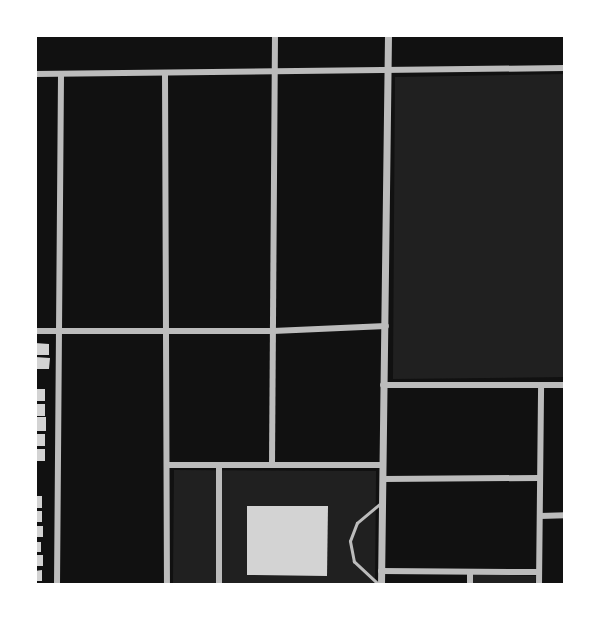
<!DOCTYPE html>
<style>
body{margin:0}
#map{position:relative;width:600px;height:620px;overflow:hidden;background:#111;font-family:"DM Sans",sans-serif}
div>[style]{position:absolute}
[style*='--x']{left:calc(var(--x)*1px);top:calc(var(--y)*1px);width:calc(var(--w)*1px);rotate:calc(var(--a)*1deg)}
.green>*{inset:0;background:#202020}
.building>*{inset:0;background:#d3d3d3}
.service>*{height:2.5px;margin:-1.25px;padding:0 1.25px;transform-origin:1.25px;border-radius:1.25px;background:#bcbcbc}
.minor>*{height:6px;margin:-3px;padding:0 3px;transform-origin:3px;border-radius:3px;background:#bcbcbc}
.tertiary>*{height:7px;margin:-3.5px;padding:0 3.5px;transform-origin:3.5px;border-radius:3.5px;background:#bcbcbc}
span{translate:-50% -50%;white-space:nowrap;text-align:center;line-height:1.15;-webkit-text-stroke:6px #fff;paint-order:stroke}
.frame{position:absolute;inset:0;border:37px solid #fff;pointer-events:none}
</style>
<div id="map">
<div class="green">
<i style="clip-path:polygon(565px 74px,565px 377px,393px 379px,395px 77px)"></i>
<i style="clip-path:polygon(174px 470px,376px 471px,375px 585px,173px 585px)"></i>
<i style="clip-path:polygon(472px 574px,536px 576px,535px 585px,472px 585px)"></i>
</div>
<div class="building">
<i style="clip-path:polygon(35px 343px,49px 344px,49px 355px,35px 355px)"></i>
<i style="clip-path:polygon(35px 357px,50px 358px,49px 369px,35px 369px)"></i>
<i style="clip-path:polygon(35px 389px,45px 389px,45px 401px,35px 401px)"></i>
<i style="clip-path:polygon(35px 404px,45px 404px,45px 416px,35px 416px)"></i>
<i style="clip-path:polygon(35px 417px,46px 417px,46px 431px,35px 431px)"></i>
<i style="clip-path:polygon(35px 434px,45px 434px,45px 446px,35px 446px)"></i>
<i style="clip-path:polygon(35px 449px,45px 449px,45px 461px,35px 461px)"></i>
<i style="clip-path:polygon(35px 496px,42px 496px,42px 508px,35px 508px)"></i>
<i style="clip-path:polygon(247px 506px,328px 506px,327px 576px,247px 575px)"></i>
<i style="clip-path:polygon(35px 511px,42px 511px,42px 522px,35px 522px)"></i>
<i style="clip-path:polygon(35px 526px,43px 526px,43px 537px,35px 537px)"></i>
<i style="clip-path:polygon(35px 542px,41px 542px,41px 552px,35px 552px)"></i>
<i style="clip-path:polygon(35px 555px,43px 555px,43px 566px,35px 566px)"></i>
<i style="clip-path:polygon(42px 570px,42px 581px,35px 581px,35px 571px)"></i>
</div>
<div class="service">
<i style="--x:379;--y:585;--w:34;--a:-137"></i>
<i style="--x:354;--y:562;--w:21;--a:-101"></i>
<i style="--x:350;--y:541;--w:19;--a:-69"></i>
<i style="--x:357;--y:523;--w:30;--a:-40"></i>
</div>
<div class="minor">
<i style="--x:35;--y:74;--w:530;--a:-0.65"></i>
<i style="--x:165;--y:74;--w:511;--a:89.78"></i>
<i style="--x:35;--y:331;--w:238;--a:0"></i>
<i style="--x:273;--y:331;--w:113;--a:-2.5"></i>
<i style="--x:383;--y:385;--w:182;--a:0"></i>
<i style="--x:272;--y:464;--w:429;--a:-89.6"></i>
<i style="--x:168;--y:465;--w:215;--a:0"></i>
<i style="--x:383;--y:479;--w:156;--a:-0.4"></i>
<i style="--x:540;--y:516;--w:25;--a:-2"></i>
<i style="--x:381;--y:571;--w:158;--a:0.4"></i>
<i style="--x:57;--y:585;--w:510;--a:-89.55"></i>
<i style="--x:219;--y:585;--w:120;--a:-90"></i>
<i style="--x:470;--y:585;--w:13;--a:-90"></i>
<i style="--x:539;--y:585;--w:200;--a:-89.4"></i>
</div>
<div class="tertiary">
<i style="--x:381;--y:585;--w:550;--a:-89.27"></i>
</div>
<div class="frame"></div>
</div>
